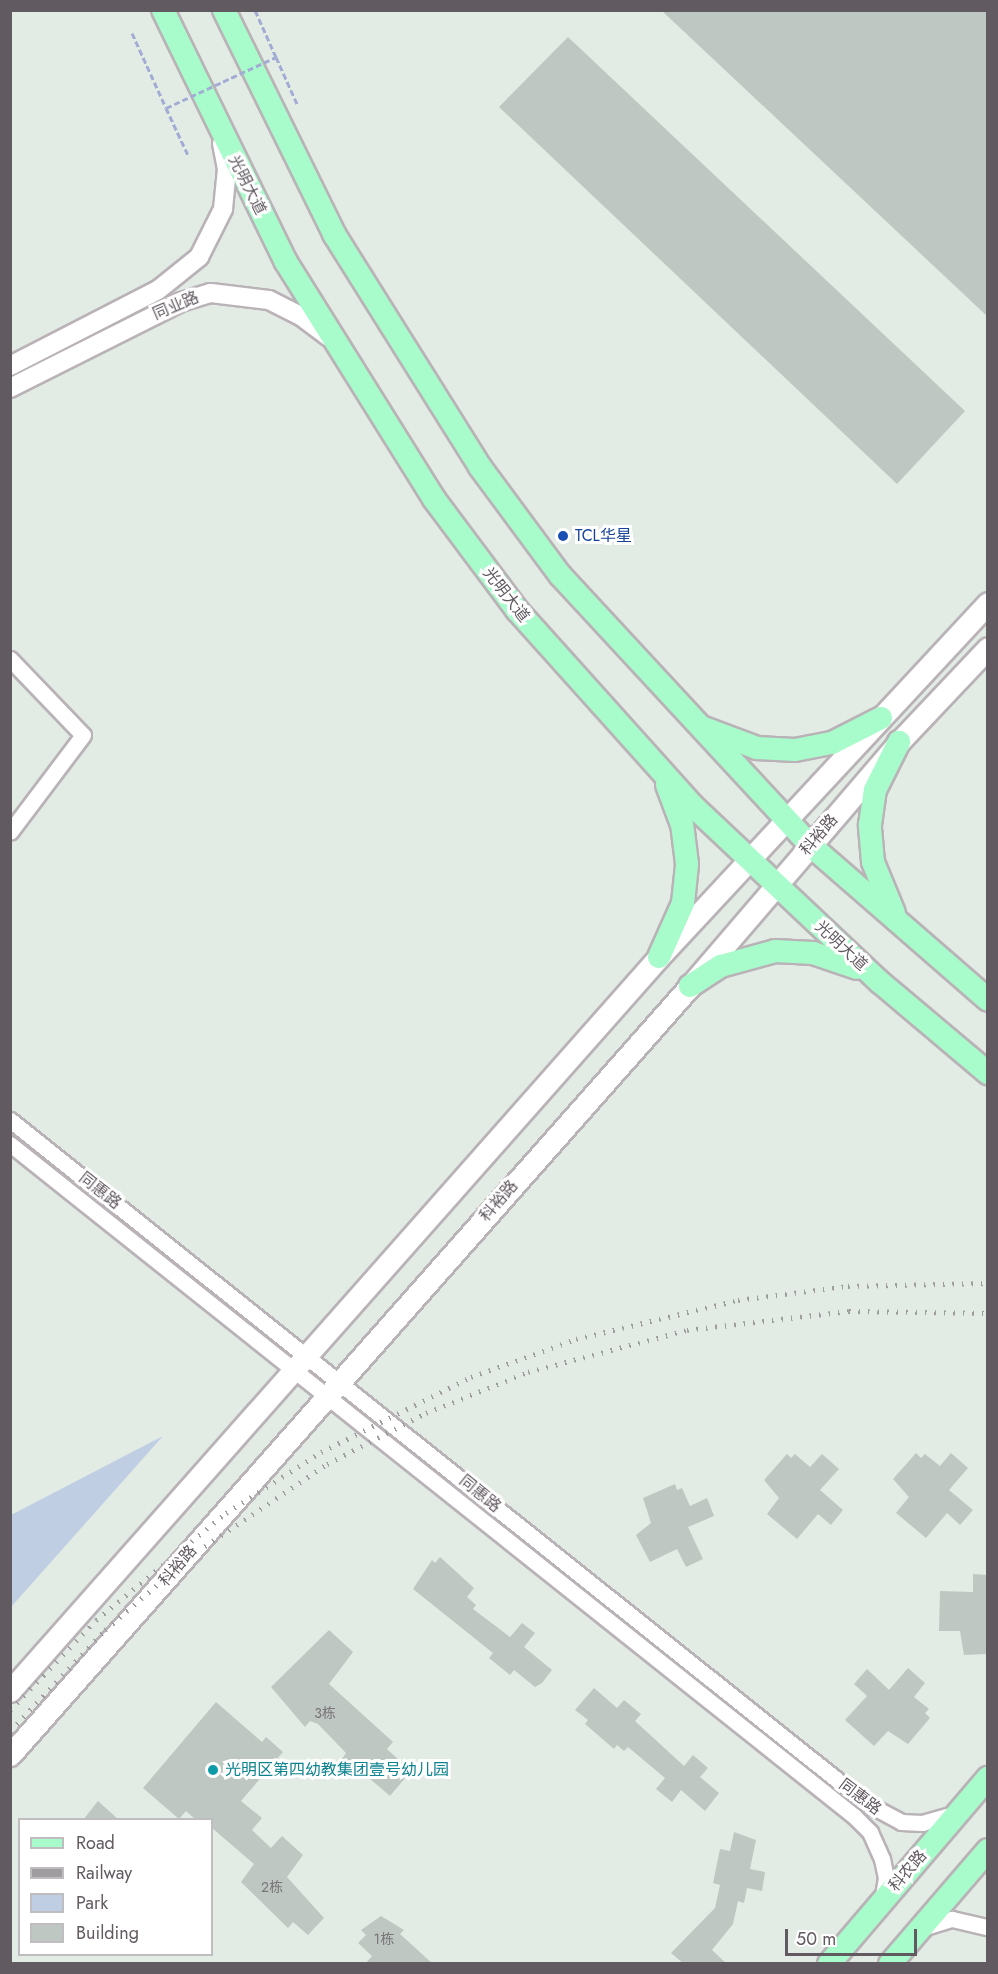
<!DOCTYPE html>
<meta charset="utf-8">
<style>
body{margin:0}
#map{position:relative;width:998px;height:1974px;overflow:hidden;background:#e2ece5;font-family:Jost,"Noto Sans SC",sans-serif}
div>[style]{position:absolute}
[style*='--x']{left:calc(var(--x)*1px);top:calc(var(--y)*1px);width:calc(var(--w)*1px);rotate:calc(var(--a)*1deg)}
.green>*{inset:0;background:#bfcee3}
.building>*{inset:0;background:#bec7c1}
.path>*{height:3px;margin-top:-1.5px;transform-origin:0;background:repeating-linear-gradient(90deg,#a2abd4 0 6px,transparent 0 9px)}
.roads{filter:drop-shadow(2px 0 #b9b2b7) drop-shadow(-2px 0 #b9b2b7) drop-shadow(0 2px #b9b2b7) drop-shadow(0 -2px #b9b2b7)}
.minor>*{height:15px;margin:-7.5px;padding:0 7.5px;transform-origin:7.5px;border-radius:7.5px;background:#fff}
.tertiary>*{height:18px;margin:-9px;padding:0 9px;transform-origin:9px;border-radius:9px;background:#fff}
.secondary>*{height:21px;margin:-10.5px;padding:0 10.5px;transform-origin:10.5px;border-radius:10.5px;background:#fff}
.primary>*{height:22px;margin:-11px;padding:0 11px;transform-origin:11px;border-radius:11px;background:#a8fbca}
.rail>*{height:4.5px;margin-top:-2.25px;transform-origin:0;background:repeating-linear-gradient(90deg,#a09da0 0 1.5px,transparent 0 9.5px)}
.path-bridge>*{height:3px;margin-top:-1.5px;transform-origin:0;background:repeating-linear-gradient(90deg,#a2abd4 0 6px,transparent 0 9px)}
.dots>*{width:16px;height:16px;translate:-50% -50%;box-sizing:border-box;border:3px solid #fff;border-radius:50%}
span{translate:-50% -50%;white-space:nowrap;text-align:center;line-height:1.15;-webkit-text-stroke:6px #fff;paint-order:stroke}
.number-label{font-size:14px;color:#797579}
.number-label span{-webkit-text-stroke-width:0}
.street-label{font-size:16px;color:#625a61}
.transit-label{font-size:16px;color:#164399}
.left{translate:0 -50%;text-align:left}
.culture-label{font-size:16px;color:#0d838f}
.frame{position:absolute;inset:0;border:12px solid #625a61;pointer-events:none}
.legend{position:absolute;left:18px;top:1818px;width:195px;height:138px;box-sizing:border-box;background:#fff;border:2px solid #c0bdc0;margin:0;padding:8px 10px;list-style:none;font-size:18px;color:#625a61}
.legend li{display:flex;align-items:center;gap:12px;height:30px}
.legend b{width:30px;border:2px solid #c0bdc0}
.scale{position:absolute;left:785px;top:1929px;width:132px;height:27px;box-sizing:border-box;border:3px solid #625a61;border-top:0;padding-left:8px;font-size:18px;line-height:21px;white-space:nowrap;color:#625a61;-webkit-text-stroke:4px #fff;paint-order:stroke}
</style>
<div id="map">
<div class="green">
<i style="clip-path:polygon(163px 1436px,11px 1607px,11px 1515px)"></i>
</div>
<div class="building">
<i style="clip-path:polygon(661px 10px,987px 10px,987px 316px)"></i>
<i style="clip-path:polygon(568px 37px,965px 411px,897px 484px,499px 107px)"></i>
<i style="clip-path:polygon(916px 1453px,921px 1458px,925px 1454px,940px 1466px,951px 1453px,968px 1468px,949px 1490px,973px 1510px,960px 1525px,947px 1513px,926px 1538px,896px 1513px,909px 1497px,893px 1479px)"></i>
<i style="clip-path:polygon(787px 1454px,791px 1458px,795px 1454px,810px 1467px,822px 1454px,839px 1469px,820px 1490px,843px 1510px,831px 1525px,818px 1514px,797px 1539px,767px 1514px,779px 1498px,764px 1480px)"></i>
<i style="clip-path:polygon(675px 1484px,677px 1490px,682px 1488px,690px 1506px,707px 1498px,714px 1516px,688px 1527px,703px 1559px,686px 1567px,677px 1549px,650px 1562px,636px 1535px,651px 1523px,643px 1498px)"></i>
<i style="clip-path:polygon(440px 1557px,474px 1588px,467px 1597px,476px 1605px,473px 1609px,510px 1637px,522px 1623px,535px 1633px,524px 1647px,552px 1670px,542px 1683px,535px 1687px,514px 1670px,510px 1675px,489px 1658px,493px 1653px,413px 1589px,432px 1560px,435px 1563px)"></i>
<i style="clip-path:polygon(973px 1574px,987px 1575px,987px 1654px,964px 1655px,960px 1631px,939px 1631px,940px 1591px,973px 1592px)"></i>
<i style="clip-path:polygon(329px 1630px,353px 1652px,329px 1684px,393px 1742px,387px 1749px,411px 1771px,390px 1796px,362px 1772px,357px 1778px,340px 1762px,346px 1753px,318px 1724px,310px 1721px,305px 1727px,271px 1687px)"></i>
<i style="clip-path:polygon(908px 1668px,925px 1683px,914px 1697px,929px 1709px,925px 1713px,930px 1718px,908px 1744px,888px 1731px,874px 1746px,845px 1720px,867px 1696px,854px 1684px,867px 1669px,889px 1690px)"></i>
<i style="clip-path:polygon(594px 1688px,617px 1708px,624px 1700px,641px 1714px,635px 1721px,684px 1766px,693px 1755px,708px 1768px,700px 1777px,719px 1793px,705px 1811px,681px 1790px,672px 1802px,656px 1789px,665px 1778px,628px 1747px,624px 1751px,617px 1745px,614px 1749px,585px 1724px,588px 1720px,575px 1710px)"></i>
<i style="clip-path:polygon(216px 1702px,262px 1742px,266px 1737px,283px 1752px,241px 1801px,262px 1818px,252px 1830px,271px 1848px,282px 1836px,303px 1855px,287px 1877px,324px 1918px,308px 1935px,293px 1922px,288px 1928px,241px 1882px,254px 1864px,212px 1828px,212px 1820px,196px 1820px,186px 1811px,179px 1819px,143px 1788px)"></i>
<i style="clip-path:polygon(98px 1801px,119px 1820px,83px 1820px)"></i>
<i style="clip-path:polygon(734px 1832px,756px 1840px,750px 1869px,765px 1872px,762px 1891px,747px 1888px,744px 1903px,738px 1901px,733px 1924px,712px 1950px,727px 1964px,684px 1964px,671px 1953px,715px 1908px,720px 1885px,713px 1883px,720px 1849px,730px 1851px)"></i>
<i style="clip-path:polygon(381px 1916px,404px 1930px,400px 1934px,433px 1964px,365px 1964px,372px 1956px,358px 1943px,366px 1935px,361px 1930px)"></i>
</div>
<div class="path">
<i style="--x:276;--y:57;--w:54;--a:65.8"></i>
<i style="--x:166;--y:108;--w:52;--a:64.9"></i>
</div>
<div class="roads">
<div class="minor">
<i style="--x:10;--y:659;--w:105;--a:46.2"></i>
<i style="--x:83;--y:735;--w:121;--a:127"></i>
<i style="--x:10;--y:1120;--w:1095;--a:38.59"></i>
<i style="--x:866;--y:1803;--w:40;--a:28"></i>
<i style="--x:901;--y:1822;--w:21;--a:3"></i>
<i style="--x:922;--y:1823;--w:35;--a:-16"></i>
<i style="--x:10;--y:1144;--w:1079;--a:38.53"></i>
<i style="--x:854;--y:1816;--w:23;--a:45"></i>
<i style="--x:870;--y:1832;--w:30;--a:66"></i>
<i style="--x:882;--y:1859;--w:19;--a:78"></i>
<i style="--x:886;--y:1878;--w:22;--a:100"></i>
<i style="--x:925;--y:1927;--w:28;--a:-17"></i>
<i style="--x:952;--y:1919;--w:37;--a:13"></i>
</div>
<div class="tertiary">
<i style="--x:10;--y:366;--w:166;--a:-27.2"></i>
<i style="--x:158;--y:290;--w:53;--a:-38.8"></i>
<i style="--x:199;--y:257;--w:54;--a:-63.4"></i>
<i style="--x:223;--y:209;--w:40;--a:-84.3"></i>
<i style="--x:227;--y:169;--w:26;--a:-101"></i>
<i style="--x:10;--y:388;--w:191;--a:-26.7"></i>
<i style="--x:181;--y:302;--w:31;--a:-17"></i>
<i style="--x:211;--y:293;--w:58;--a:6.9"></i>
<i style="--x:269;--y:300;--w:36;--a:27"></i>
<i style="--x:301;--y:316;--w:35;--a:37"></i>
</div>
<div class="secondary">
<i style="--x:10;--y:1691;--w:980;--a:-48.52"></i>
<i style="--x:659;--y:957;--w:483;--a:-47.1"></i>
<i style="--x:10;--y:1755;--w:1027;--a:-48.51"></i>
<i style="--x:690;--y:986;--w:321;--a:-49.4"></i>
<i style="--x:899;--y:742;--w:129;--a:-46.6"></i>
</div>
<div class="primary">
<i style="--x:163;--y:10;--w:280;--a:64"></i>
<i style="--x:286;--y:262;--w:279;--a:58"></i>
<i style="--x:434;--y:499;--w:139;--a:53.2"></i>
<i style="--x:517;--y:610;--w:263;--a:48.1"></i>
<i style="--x:693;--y:806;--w:258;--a:43.3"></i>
<i style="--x:881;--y:983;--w:140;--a:40.1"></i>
<i style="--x:224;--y:10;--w:250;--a:63.8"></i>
<i style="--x:334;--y:234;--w:275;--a:57.9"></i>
<i style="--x:480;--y:467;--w:134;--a:53.5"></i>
<i style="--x:560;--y:575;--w:368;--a:47.2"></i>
<i style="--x:810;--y:845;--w:236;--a:41"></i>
<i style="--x:704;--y:728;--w:57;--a:20.7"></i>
<i style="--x:757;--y:748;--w:38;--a:3"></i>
<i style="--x:795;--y:750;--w:38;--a:-11"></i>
<i style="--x:832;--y:743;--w:55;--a:-27"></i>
<i style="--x:894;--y:913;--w:55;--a:-112.4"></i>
<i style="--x:873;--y:862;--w:37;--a:-95"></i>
<i style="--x:870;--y:825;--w:35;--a:-82"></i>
<i style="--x:875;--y:790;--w:54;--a:-63.4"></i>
<i style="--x:659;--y:957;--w:59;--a:-66"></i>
<i style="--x:683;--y:903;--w:39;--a:-84"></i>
<i style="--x:687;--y:864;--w:39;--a:-97"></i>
<i style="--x:682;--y:825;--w:43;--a:-110.6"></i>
<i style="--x:690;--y:986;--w:37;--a:-33"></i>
<i style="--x:721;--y:966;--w:56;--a:-15.5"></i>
<i style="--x:775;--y:951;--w:38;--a:3"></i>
<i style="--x:813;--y:953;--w:46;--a:18.8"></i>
<i style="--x:829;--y:1964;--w:245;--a:-49.5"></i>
<i style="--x:890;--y:1964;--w:150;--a:-49.3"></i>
</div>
</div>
<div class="rail">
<i style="--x:10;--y:1710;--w:124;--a:-46.3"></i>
<i style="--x:96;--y:1620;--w:168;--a:-39.5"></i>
<i style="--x:226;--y:1513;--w:113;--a:-32.7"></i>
<i style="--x:321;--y:1452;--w:168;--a:-26.6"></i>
<i style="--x:471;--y:1377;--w:112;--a:-19.9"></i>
<i style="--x:576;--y:1339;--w:167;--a:-13.5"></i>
<i style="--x:738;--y:1300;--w:111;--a:-7.3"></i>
<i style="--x:848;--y:1286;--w:140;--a:-1.2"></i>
<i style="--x:10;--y:1731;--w:139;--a:-46.8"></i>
<i style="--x:105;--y:1630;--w:111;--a:-41"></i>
<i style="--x:189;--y:1557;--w:166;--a:-34"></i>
<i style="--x:327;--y:1464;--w:111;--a:-27.3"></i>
<i style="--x:426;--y:1413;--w:110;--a:-21.9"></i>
<i style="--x:528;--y:1372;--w:164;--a:-14.8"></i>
<i style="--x:687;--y:1330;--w:163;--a:-6.7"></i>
<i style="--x:849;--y:1311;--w:139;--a:0.8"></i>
</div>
<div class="path-bridge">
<i style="--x:132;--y:33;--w:82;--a:65.6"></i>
<i style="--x:166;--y:108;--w:121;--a:-24.9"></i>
<i style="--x:276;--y:57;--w:51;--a:-114.1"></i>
</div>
<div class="dots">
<i style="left:563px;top:536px;background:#1a4fb4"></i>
<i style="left:213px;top:1770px;background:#0f9aa8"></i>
</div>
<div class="number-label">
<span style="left:325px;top:1713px">3栋</span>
<span style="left:272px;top:1887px">2栋</span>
<span style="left:384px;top:1939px">1栋</span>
</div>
<div class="street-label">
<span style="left:247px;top:185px;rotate:63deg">光明大道</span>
<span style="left:176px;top:306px;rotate:-23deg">同业路</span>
<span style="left:506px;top:595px;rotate:52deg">光明大道</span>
<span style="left:819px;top:835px;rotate:-49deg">科裕路</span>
<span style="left:841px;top:946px;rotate:43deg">光明大道</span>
<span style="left:100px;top:1191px;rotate:38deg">同惠路</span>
<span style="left:499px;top:1201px;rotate:-49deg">科裕路</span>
<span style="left:480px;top:1494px;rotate:39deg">同惠路</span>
<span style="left:178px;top:1566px;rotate:-49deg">科裕路</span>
<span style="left:860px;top:1797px;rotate:37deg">同惠路</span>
<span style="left:908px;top:1871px;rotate:-49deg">科农路</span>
</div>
<div class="transit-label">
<span class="left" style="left:575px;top:536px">TCL华星</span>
</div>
<div class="culture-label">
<span class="left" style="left:225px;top:1770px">光明区第四幼教集团壹号幼儿园</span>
</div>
<div class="frame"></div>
<ul class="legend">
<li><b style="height:8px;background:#a8fbca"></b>Road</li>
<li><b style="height:8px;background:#a09da0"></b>Railway</li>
<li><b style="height:16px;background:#bfcee3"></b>Park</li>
<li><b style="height:16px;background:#bec7c1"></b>Building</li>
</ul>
<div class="scale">50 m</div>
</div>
